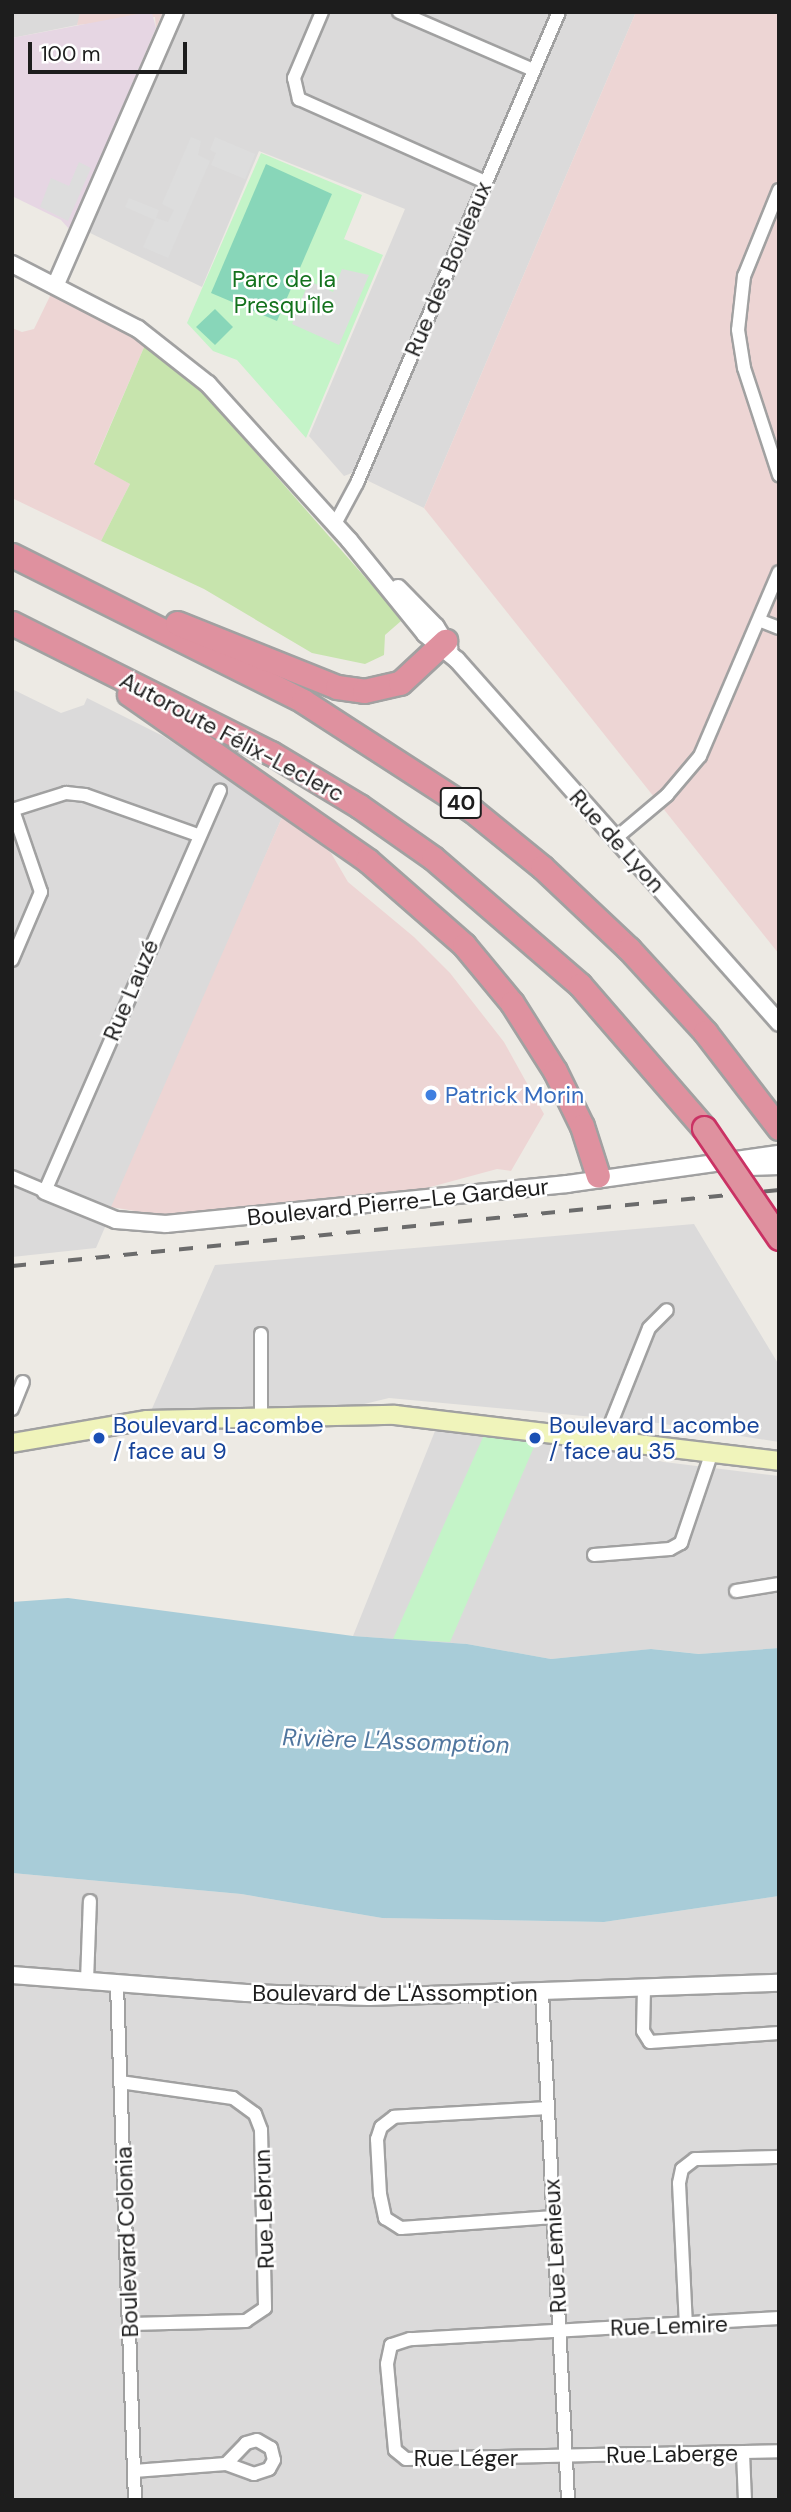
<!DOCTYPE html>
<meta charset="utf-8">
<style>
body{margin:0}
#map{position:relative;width:791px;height:2512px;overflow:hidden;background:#edeae4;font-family:"DM Sans",sans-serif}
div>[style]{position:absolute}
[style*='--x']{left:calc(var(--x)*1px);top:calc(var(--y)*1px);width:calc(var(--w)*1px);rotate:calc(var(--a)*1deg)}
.residential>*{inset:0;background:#dbdada}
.commercial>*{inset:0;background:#edd5d4}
.industrial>*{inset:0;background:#e6d6e3}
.grass>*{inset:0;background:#c7e4ad}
.park>*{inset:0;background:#c4f4c8}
.pitch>*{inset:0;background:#88d6b9}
.parking>*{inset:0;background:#ddd}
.water>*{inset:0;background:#a8ccd8}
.roads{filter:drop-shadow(2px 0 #a1a1a1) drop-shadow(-2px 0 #a1a1a1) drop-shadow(0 2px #a1a1a1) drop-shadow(0 -2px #a1a1a1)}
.minor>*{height:12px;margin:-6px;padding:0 6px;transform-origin:6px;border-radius:6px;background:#fff}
.tertiary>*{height:16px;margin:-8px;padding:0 8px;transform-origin:8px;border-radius:8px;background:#fff}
.secondary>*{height:18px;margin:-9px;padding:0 9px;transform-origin:9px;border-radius:9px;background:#f0f4bb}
.motorway>*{height:23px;margin:-11.5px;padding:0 11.5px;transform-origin:11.5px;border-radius:11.5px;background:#df919f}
.rail>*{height:3.5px;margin-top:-1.75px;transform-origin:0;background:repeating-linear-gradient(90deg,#6b6b6b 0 14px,transparent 0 28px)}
.bridges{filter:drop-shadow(2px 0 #ca3264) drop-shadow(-2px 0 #ca3264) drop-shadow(0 2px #ca3264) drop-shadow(0 -2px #ca3264)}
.motorway-bridge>*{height:23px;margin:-11.5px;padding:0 11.5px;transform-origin:11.5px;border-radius:11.5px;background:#df919f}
.dots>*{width:19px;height:19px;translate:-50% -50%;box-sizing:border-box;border:4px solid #fff;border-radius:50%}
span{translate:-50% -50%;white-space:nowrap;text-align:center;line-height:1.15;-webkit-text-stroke:5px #fff;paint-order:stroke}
.shield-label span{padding:2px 5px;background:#fff;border:2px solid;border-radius:5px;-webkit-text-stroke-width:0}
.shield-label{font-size:21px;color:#1d1d1d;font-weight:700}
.street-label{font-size:23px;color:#1d1d1d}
.park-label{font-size:23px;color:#14721d}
.shop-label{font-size:23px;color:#366cbe}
.left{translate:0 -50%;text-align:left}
.transit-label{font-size:23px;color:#164399}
.water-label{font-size:24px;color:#4f759e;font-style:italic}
.frame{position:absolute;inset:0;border:14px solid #1d1d1d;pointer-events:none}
.scale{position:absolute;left:28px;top:42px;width:159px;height:32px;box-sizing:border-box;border:4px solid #1d1d1d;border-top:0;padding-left:9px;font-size:21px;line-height:24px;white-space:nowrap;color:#1d1d1d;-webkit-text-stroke:5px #fff;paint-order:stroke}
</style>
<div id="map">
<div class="residential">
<i style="clip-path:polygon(12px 12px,82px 12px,77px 25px,12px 38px)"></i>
<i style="clip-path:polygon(184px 12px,636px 12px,424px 508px,352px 473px,344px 476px,309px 436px,405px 209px,259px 151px,202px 287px,86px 231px)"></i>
<i style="clip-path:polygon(12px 689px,61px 713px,84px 705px,87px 698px,163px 736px,283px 815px,96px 1248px,12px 1257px)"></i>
<i style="clip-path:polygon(694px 1224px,779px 1365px,779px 1442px,658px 1423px,389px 1398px,323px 1414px,147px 1420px,215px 1265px)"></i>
<i style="clip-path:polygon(439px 1421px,535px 1430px,664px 1462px,779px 1476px,779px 1648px,700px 1654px,652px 1649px,551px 1659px,467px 1644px,353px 1636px)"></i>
<i style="clip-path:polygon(12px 1873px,241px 1894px,382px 1918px,604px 1922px,779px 1896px,779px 2500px,12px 2500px)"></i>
</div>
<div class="commercial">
<i style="clip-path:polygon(80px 12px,163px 12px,156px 28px,155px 17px,77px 25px)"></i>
<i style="clip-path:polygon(636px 12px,779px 12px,779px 954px,424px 508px)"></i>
<i style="clip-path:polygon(52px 292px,145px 345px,94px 463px,130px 484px,101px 541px,12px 498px,12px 328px,22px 332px,34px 329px)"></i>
<i style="clip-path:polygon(283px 815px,331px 853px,348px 882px,414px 937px,450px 973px,504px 1042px,544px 1114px,511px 1171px,497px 1169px,423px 1189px,159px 1215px,111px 1207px)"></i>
</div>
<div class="industrial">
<i style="clip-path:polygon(143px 13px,152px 13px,156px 28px,70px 230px,61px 220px,12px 196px,12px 38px)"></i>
</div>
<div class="grass">
<i style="clip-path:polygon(145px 345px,206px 396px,385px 600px,401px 621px,385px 635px,384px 655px,365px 664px,312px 653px,204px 589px,101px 541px,130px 484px,94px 464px)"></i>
</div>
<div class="park">
<i style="clip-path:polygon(261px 153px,362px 195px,344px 239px,383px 255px,306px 438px,237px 360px,213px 351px,187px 323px)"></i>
<i style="clip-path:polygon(488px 1426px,540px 1433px,450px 1642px,393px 1639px)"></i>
</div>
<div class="pitch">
<i style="clip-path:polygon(266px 164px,332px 194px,277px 321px,211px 293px)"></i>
<i style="clip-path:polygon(215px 309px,233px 327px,215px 345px,196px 327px)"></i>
</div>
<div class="parking">
<i style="clip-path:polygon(191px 137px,201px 141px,198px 155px,210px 161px,168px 258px,143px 247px,155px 220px,125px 207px,129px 198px,159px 210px,156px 218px,168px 222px,174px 210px,162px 204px)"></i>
<i style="clip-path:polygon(215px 137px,255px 154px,245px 179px,211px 165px,216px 153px,210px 150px)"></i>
<i style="clip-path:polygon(79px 162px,91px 168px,68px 221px,40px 207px,51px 178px,69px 186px)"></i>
<i style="clip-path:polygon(342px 269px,369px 275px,339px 345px,292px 324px,309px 281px,333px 292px)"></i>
</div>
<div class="water">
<i style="clip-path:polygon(68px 1598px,353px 1636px,467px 1644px,551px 1659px,651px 1649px,699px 1654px,779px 1648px,779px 1896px,604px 1922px,382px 1918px,241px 1894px,12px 1873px,12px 1602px)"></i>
</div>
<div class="roads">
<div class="minor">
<i style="--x:322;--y:12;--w:72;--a:113"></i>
<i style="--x:294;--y:78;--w:22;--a:77"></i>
<i style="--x:299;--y:99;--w:204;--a:24"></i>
<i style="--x:399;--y:12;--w:146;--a:23.4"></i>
<i style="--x:779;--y:190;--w:93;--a:112.1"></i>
<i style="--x:744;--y:276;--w:54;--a:96.3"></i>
<i style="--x:738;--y:330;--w:38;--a:81"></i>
<i style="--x:744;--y:368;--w:113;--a:71.9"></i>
<i style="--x:335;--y:524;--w:47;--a:-61.8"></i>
<i style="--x:357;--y:483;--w:512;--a:-66.79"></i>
<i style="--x:761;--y:621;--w:19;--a:21"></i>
<i style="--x:12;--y:810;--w:57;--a:-17.5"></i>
<i style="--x:66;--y:793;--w:19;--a:6"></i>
<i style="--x:85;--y:795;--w:120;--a:19.5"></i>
<i style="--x:616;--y:838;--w:67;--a:-40.1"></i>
<i style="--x:667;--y:795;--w:51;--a:-49.8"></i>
<i style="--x:700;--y:756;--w:200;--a:-66.8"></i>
<i style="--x:12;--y:960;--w:74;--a:-66.9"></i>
<i style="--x:41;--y:892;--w:87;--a:-108.9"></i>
<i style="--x:12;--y:1177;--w:36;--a:23"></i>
<i style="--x:45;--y:1191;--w:437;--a:-66.4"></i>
<i style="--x:261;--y:1334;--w:81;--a:90"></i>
<i style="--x:12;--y:1409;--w:29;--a:-68"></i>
<i style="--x:605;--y:1438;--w:118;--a:-68.2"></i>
<i style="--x:649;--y:1328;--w:25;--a:-45"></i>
<i style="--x:594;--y:1555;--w:76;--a:-4.5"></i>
<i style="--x:670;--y:1549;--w:13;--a:-29"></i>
<i style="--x:681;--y:1543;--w:96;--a:-71.2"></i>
<i style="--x:736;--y:1591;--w:44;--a:-9.2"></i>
<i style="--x:87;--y:1981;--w:80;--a:-87.9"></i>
<i style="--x:117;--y:1985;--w:515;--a:88"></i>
<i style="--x:644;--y:1988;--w:43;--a:91.3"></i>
<i style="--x:643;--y:2031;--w:13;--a:58"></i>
<i style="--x:650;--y:2042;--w:129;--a:-4"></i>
<i style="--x:542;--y:1993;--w:508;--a:87.06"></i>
<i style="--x:120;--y:2082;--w:114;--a:8.1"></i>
<i style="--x:233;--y:2098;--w:27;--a:36"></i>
<i style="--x:255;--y:2114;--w:17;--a:69"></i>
<i style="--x:261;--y:2130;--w:178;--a:88.7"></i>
<i style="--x:265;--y:2308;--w:23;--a:146"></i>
<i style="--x:246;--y:2321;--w:115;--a:178.5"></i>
<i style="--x:548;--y:2108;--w:154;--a:176.7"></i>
<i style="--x:394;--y:2117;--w:16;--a:142"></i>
<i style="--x:381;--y:2127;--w:13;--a:108"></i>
<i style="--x:377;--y:2139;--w:55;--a:86.9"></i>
<i style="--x:380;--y:2194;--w:25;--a:78"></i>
<i style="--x:385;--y:2218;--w:19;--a:32"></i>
<i style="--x:401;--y:2228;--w:153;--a:-4.1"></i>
<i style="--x:779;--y:2318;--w:370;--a:176.7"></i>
<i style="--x:410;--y:2339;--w:20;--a:162"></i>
<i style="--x:391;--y:2345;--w:19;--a:102"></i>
<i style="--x:387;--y:2364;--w:86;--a:84.7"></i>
<i style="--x:395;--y:2450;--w:14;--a:39"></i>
<i style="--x:406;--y:2459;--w:373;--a:-1.2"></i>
<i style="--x:686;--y:2326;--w:143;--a:-92.8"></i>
<i style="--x:679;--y:2183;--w:14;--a:-78"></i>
<i style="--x:682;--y:2169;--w:16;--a:-38"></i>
<i style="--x:695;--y:2159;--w:84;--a:-1.4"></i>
<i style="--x:257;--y:2440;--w:16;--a:30"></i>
<i style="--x:271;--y:2448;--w:12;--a:76"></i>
<i style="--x:274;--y:2460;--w:10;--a:119"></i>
<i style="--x:269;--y:2469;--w:16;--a:162"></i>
<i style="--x:254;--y:2474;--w:30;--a:-160"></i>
<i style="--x:226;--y:2464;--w:29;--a:-46"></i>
<i style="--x:246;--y:2443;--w:11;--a:-15"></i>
<i style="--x:743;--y:2453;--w:47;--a:87.6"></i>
<i style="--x:134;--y:2471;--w:92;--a:-4.4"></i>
</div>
<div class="tertiary">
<i style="--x:12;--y:264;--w:142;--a:27.3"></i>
<i style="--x:138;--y:329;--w:89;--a:38.2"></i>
<i style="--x:208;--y:384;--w:210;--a:47.9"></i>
<i style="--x:349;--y:540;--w:121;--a:51"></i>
<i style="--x:425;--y:634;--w:41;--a:39.1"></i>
<i style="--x:457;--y:660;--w:485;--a:48.4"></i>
<i style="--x:56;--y:284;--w:297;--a:-66.4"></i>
<i style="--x:398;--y:588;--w:54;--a:45.7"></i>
<i style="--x:436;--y:627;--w:25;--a:58"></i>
<i style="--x:750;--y:1167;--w:29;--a:-2"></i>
<i style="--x:45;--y:1191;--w:77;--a:22.2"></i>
<i style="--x:116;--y:1220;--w:50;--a:4.6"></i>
<i style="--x:166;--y:1224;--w:403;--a:-5.7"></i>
<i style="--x:567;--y:1184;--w:214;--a:-8.1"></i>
<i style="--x:12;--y:1975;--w:235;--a:4.4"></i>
<i style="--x:246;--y:1993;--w:123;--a:1.9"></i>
<i style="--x:369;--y:1997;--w:410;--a:-2"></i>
</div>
<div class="secondary">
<i style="--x:12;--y:1443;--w:137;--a:-9.7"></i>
<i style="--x:147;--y:1420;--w:248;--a:-1.2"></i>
<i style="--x:395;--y:1415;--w:387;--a:6.8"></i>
</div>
<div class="motorway">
<i style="--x:12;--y:555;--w:326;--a:26.6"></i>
<i style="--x:303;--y:701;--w:202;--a:32.9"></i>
<i style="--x:473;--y:811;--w:89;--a:39.1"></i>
<i style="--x:542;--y:867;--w:120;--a:43.3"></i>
<i style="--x:629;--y:949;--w:113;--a:47.5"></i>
<i style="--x:705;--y:1032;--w:121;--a:52.4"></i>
<i style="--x:12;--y:623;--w:290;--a:26.7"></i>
<i style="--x:271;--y:753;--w:103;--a:31.1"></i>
<i style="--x:359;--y:806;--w:90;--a:35.1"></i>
<i style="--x:433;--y:858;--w:194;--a:40.8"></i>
<i style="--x:580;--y:985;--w:189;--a:49.1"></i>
<i style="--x:177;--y:623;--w:172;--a:21.8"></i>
<i style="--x:337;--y:687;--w:27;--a:8"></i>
<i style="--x:364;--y:691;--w:37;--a:-13"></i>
<i style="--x:400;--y:683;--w:62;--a:-43"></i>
<i style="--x:129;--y:694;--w:290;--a:34.9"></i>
<i style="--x:367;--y:860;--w:129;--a:41.2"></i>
<i style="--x:464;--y:945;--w:75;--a:50.4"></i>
<i style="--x:512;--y:1003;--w:80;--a:57.7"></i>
<i style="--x:555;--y:1071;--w:61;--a:63.9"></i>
<i style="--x:582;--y:1126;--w:52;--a:72.3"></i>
</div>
</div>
<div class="rail">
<i style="--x:12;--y:1266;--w:771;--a:-5.66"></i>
</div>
<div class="bridges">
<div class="motorway-bridge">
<i style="--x:704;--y:1128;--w:133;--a:55.7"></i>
</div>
</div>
<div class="dots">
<i style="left:431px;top:1095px;background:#3f7fe0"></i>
<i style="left:99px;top:1438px;background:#1a4fb4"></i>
<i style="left:535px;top:1438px;background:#1a4fb4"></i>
</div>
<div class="shield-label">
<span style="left:461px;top:803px">40</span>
</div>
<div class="street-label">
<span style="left:448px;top:269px;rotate:-67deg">Rue des Bouleaux</span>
<span style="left:232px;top:737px;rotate:28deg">Autoroute Félix-Leclerc</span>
<span style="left:617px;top:841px;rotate:48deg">Rue de Lyon</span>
<span style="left:131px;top:990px;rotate:-67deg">Rue Lauzé</span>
<span style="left:398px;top:1202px;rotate:-6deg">Boulevard Pierre-Le Gardeur</span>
<span style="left:395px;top:1993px">Boulevard de L'Assomption</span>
<span style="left:264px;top:2209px;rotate:-92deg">Rue Lebrun</span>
<span style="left:127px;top:2242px;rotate:-92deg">Boulevard Colonia</span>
<span style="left:555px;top:2246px;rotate:-93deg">Rue Lemieux</span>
<span style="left:669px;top:2326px;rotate:-2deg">Rue Lemire</span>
<span style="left:672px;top:2454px;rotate:-1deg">Rue Laberge</span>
<span style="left:466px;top:2458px">Rue Léger</span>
</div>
<div class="park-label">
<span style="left:284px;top:292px">Parc de la<br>Presqu'île</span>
</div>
<div class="shop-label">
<span class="left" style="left:445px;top:1095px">Patrick Morin</span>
</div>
<div class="transit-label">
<span class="left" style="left:113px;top:1438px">Boulevard Lacombe<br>/ face au 9</span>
<span class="left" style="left:549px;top:1438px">Boulevard Lacombe<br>/ face au 35</span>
</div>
<div class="water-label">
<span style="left:396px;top:1741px;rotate:2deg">Rivière L'Assomption</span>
</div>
<div class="frame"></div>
<div class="scale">100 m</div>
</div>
